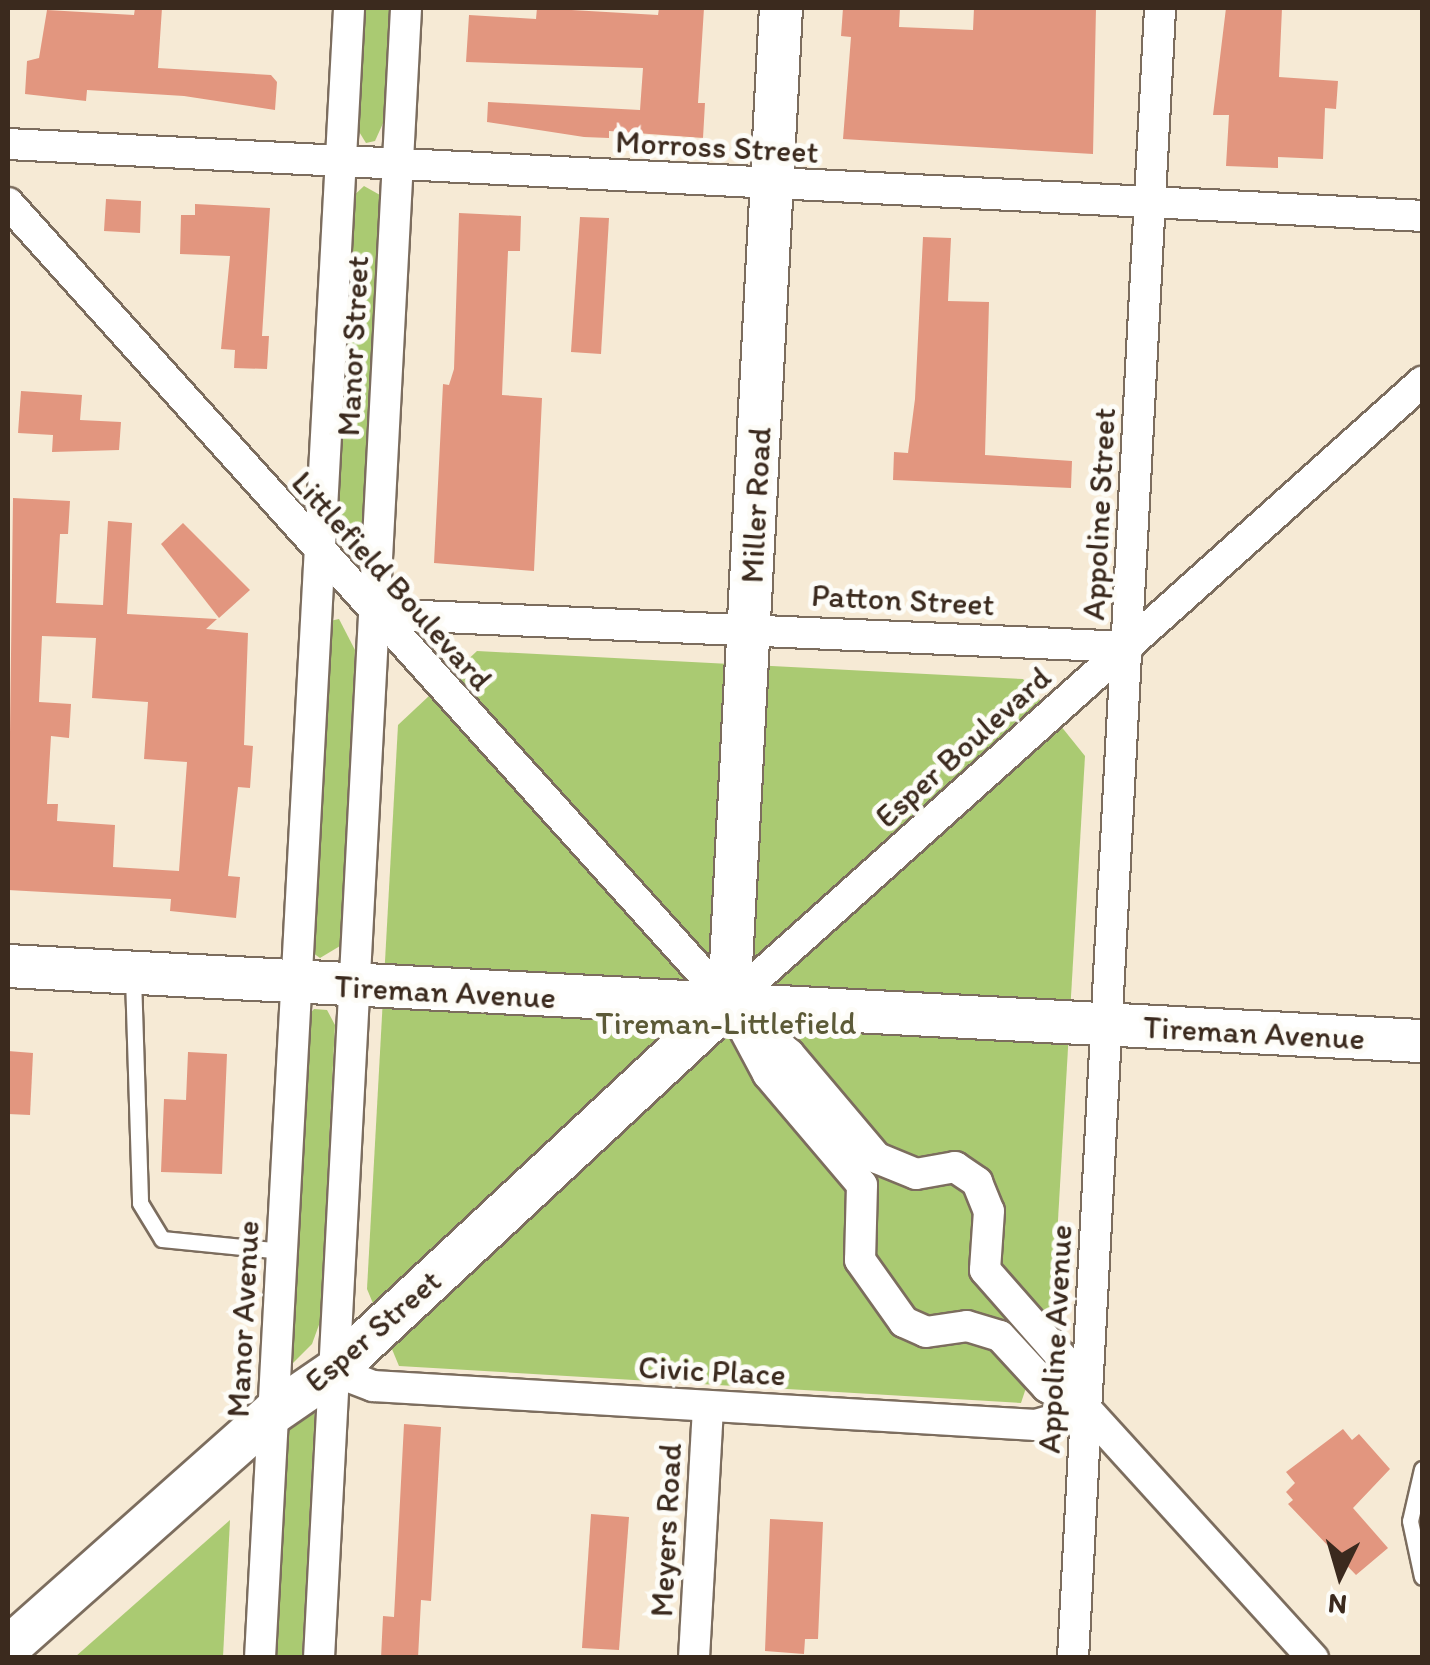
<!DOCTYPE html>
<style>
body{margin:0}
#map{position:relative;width:1430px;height:1665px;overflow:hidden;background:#f6ead5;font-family:Itim,sans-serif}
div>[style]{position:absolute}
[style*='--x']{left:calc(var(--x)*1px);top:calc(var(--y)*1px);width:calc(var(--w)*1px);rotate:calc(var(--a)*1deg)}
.green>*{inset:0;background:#aaca72}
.building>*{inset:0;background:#e2967f}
.roads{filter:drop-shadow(2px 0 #7c6d5e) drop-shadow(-2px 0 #7c6d5e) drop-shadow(0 2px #7c6d5e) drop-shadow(0 -2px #7c6d5e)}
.lane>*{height:15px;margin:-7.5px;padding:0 7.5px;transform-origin:7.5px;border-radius:7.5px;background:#fff}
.street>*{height:30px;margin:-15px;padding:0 15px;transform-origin:15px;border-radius:15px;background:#fff}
.secondary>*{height:42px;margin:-21px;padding:0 21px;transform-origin:21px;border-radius:21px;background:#fff}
span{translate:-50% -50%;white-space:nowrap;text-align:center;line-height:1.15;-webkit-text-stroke:10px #fdfcf7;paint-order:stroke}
.street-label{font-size:32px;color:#3b2a1e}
.park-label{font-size:32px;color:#5c5a37}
.frame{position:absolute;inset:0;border:10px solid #3b2a1e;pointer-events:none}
.north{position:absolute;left:1290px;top:1525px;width:100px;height:100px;-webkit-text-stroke:8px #fdfcf7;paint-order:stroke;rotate:185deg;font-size:28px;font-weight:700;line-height:40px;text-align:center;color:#3b2a1e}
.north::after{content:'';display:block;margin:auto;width:35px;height:45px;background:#3b2a1e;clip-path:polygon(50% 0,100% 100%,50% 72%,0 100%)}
</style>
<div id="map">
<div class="green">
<i style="clip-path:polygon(360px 8px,391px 8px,384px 121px,375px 141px,366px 143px,353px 122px)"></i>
<i style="clip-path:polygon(364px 186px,380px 195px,381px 212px,364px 522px,360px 544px,349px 548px,335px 525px,349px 200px)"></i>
<i style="clip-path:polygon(339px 619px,355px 650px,340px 946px,320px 958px,313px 953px,330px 621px)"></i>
<i style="clip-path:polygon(477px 651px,1023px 679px,1085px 756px,1053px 1306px,1021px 1403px,399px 1366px,367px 1289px,398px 725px)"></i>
<i style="clip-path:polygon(314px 1009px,327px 1010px,335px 1025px,320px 1322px,312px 1344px,291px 1365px,306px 1018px)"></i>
<i style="clip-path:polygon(315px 1409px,302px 1657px,272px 1658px,284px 1438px,290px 1426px)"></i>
<i style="clip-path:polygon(230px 1520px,223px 1657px,75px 1657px)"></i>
</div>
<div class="building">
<i style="clip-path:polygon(135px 8px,162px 8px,158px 68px,271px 75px,277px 82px,275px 110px,184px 96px,87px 90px,86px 101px,25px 94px,27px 61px,39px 58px,47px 10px,134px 15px)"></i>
<i style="clip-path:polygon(537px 8px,658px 15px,659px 8px,704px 8px,698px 103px,705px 103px,703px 138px,609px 131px,609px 138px,584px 137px,487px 122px,488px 102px,640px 110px,643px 68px,466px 62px,469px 15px,536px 19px)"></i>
<i style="clip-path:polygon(843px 8px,900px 8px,899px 27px,973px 30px,974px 8px,1096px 8px,1093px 154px,843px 139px,851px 37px,841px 36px)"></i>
<i style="clip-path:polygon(1226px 8px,1282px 8px,1279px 77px,1338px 81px,1336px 109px,1325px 108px,1323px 159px,1278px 157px,1278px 168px,1226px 166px,1229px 115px,1213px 115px)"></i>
<i style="clip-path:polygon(106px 199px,141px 201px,140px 233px,104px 231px)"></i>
<i style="clip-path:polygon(195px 204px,270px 208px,262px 336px,269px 336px,267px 369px,234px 368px,235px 350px,221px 349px,230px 256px,180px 254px,181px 215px,195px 215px)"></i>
<i style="clip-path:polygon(459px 213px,521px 216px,520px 251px,508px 251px,502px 395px,542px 398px,534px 571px,434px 563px,443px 384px,449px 385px,454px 369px)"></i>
<i style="clip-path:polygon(580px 217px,609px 218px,601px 354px,571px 352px)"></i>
<i style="clip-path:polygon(923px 237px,951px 238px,948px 301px,989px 302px,985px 455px,1072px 461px,1071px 488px,893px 480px,894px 452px,908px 453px,915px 399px)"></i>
<i style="clip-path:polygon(21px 391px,82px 395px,80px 420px,121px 422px,119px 450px,52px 452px,53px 435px,18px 433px)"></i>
<i style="clip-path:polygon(evenodd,13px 498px,70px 501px,68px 534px,60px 534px,56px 603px,103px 605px,108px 521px,132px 523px,127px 614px,217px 619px,206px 629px,248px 633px,244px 745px,253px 746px,250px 788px,238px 787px,228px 876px,240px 877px,236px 918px,170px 911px,171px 899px,8px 890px,13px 498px,42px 636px,96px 638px,92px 698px,148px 702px,144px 759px,187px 762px,179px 871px,113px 867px,115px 825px,57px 821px,58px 804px,47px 804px,51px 736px,69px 738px,71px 704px,39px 702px,42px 636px)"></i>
<i style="clip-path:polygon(183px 523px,250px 590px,219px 618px,161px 544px)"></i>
<i style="clip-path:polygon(8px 1051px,33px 1053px,30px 1115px,8px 1114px)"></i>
<i style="clip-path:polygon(188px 1052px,227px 1054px,222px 1174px,161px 1172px,164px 1099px,186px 1100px)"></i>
<i style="clip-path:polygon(404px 1424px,441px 1427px,431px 1601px,421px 1600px,418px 1658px,381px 1658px,383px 1616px,394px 1617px)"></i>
<i style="clip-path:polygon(1343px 1429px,1352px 1440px,1359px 1434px,1390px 1469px,1353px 1508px,1388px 1548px,1356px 1575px,1288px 1504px,1293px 1500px,1286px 1492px,1295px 1483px,1286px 1472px)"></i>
<i style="clip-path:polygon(591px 1514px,629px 1517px,619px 1650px,582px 1648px)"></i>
<i style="clip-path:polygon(770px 1519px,823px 1522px,818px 1639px,805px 1639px,804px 1654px,765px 1651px)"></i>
</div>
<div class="roads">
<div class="lane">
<i style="--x:133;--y:977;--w:226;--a:88.2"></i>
<i style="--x:140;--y:1203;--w:42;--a:58.6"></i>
<i style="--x:162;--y:1239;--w:121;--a:5.7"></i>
<i style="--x:1422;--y:1469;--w:53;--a:103"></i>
<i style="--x:1410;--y:1521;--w:57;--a:77.9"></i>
</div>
<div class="street">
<i style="--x:8;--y:144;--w:1416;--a:2.91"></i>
<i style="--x:8;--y:203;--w:1077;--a:47.97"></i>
<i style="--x:729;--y:1003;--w:79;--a:40.4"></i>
<i style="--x:789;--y:1054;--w:136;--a:49.8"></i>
<i style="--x:877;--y:1158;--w:42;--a:22.3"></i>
<i style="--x:916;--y:1174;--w:40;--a:-10"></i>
<i style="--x:955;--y:1167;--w:27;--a:34"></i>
<i style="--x:977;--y:1182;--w:31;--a:68"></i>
<i style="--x:989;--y:1211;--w:59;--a:93.9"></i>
<i style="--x:985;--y:1270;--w:121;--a:48.7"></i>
<i style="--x:1065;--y:1361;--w:54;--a:65.8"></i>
<i style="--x:375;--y:614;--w:754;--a:2.51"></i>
<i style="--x:729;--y:1003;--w:931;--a:-41.86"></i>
<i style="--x:738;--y:1018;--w:64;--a:61.8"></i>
<i style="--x:768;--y:1074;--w:145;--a:49.7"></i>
<i style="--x:862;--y:1185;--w:75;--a:91.5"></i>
<i style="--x:860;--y:1260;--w:76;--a:54.6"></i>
<i style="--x:904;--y:1322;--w:24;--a:24"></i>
<i style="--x:926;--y:1332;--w:41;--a:-8.3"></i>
<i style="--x:967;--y:1326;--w:34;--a:17"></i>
<i style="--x:1000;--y:1336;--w:69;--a:47.3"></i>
<i style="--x:1047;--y:1387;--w:46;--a:29.9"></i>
<i style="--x:1087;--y:1410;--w:336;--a:47.7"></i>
<i style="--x:334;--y:1371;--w:42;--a:21"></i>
<i style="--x:373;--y:1386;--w:664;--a:3.37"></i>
<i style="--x:1036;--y:1425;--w:53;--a:-16.4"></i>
<i style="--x:260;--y:1658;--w:1652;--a:-86.91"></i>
<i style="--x:319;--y:1658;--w:1652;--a:-86.98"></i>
<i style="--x:694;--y:1658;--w:252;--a:-86.8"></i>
<i style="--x:1073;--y:1658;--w:1652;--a:-86.98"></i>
</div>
<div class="secondary">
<i style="--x:8;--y:966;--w:1416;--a:3.04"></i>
<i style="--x:729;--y:1003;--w:996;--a:-87.01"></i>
<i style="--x:8;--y:1648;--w:354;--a:-41.6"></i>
<i style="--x:273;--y:1413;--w:74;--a:-34.5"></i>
<i style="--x:334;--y:1371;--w:540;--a:-42.97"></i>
</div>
</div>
<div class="street-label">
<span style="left:717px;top:147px;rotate:3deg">Morross Street</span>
<span style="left:353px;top:346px;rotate:-87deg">Manor Street</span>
<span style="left:756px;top:505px;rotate:-87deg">Miller Road</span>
<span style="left:1099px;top:514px;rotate:-87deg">Appoline Street</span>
<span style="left:392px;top:581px;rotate:48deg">Littlefield Boulevard</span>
<span style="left:903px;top:600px;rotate:3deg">Patton Street</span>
<span style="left:963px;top:747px;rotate:-42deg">Esper Boulevard</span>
<span style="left:445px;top:992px;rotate:3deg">Tireman Avenue</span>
<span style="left:1254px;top:1033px;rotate:3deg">Tireman Avenue</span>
<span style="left:243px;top:1319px;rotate:-87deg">Manor Avenue</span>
<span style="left:373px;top:1331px;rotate:-41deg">Esper Street</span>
<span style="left:1055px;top:1339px;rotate:-87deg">Appoline Avenue</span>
<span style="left:712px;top:1371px;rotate:3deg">Civic Place</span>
<span style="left:666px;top:1530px;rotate:-87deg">Meyers Road</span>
</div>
<div class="park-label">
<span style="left:726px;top:1023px">Tireman-Littlefield</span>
</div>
<div class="frame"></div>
<div class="north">N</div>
</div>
